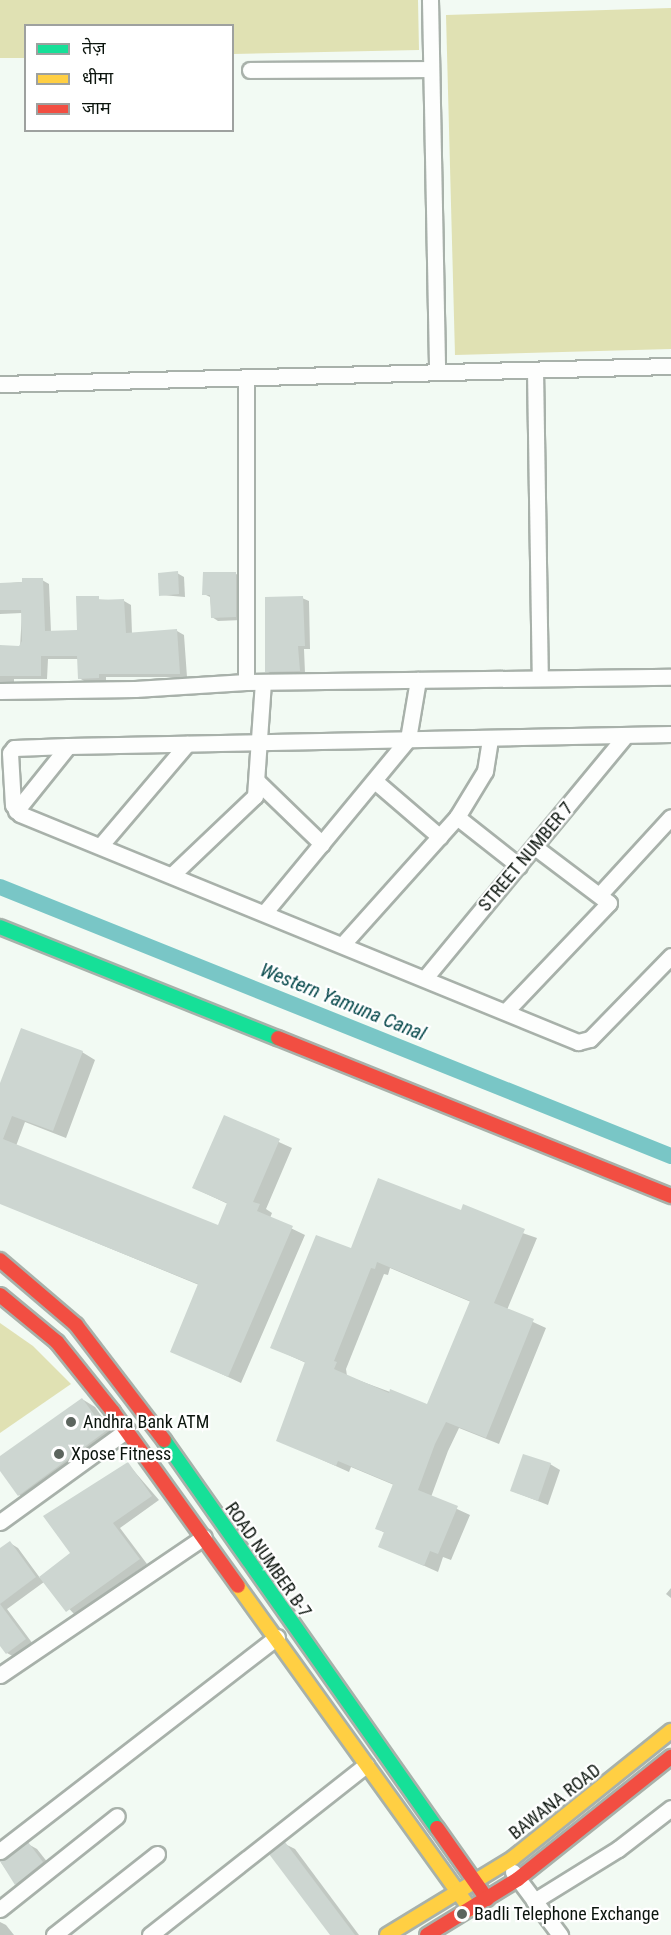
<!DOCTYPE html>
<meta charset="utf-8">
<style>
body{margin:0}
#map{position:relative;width:671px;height:1935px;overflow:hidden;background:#f2faf3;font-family:"Roboto Condensed","Noto Sans Devanagari",sans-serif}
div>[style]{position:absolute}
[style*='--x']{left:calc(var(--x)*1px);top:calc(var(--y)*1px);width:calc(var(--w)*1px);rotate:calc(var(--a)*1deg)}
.green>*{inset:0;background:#e0e1b3}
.shadow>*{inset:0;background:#0003}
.canal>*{height:16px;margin:-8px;padding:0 8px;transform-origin:8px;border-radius:8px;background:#79c6c6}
.building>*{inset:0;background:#cdd6d1}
.roads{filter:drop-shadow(2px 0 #a8b1aa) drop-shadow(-2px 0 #a8b1aa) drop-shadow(0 2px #a8b1aa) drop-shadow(0 -2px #a8b1aa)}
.street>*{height:15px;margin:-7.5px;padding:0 7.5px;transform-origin:7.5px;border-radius:7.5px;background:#fdfefd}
.fast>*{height:14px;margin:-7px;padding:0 7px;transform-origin:7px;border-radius:7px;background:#16e098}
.slow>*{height:14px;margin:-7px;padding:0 7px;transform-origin:7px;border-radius:7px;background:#ffcf43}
.jam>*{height:14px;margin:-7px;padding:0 7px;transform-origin:7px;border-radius:7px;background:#f24e42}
.dots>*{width:16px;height:16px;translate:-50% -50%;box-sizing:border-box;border:3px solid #fff;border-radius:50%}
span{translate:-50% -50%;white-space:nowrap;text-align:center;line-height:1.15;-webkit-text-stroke:4.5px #fff;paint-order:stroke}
.street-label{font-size:18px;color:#0c150e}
.poi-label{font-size:18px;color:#0c150e}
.left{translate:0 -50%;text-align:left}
.water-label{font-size:20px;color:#06484b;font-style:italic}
.legend{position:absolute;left:24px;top:24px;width:210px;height:108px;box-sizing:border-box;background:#fff;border:2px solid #9ea19f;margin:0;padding:8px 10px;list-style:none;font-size:18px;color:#0c150e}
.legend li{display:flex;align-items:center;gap:12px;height:30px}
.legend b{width:30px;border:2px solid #9ea19f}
</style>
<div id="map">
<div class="green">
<i style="clip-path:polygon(0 0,418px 0,419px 50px,233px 54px,232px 26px,26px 26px,25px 58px,0 58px)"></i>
<i style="clip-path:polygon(671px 8px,671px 349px,455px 355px,446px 15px)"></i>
<i style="clip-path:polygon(0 1323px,33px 1346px,71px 1384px,0 1433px)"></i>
</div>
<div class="shadow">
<i style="clip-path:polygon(177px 573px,184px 577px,185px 597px,161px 595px)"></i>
<i style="clip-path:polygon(236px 574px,242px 577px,242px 620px,218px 621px,212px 617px,210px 597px,204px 594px)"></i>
<i style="clip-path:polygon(42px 580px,49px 584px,51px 632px,78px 632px,78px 598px,124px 601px,131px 605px,132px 634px,177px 631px,184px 635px,187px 677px,106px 677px,106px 681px,86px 682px,79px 678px,79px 659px,48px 659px,47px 679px,14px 679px,14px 683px,0 683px,0 647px,20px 647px,22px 613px,0 614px,0 584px)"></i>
<i style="clip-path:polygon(302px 598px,309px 601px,310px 649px,304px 649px,305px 673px,273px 675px,267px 671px)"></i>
<i style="clip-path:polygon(82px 1052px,95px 1060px,66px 1138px,25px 1122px,16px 1146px,218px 1227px,228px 1204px,194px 1188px,224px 1117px,292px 1148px,266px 1209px,272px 1213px,270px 1218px,305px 1235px,241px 1383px,172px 1351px,199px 1285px,0 1203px,0 1087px)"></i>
<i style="clip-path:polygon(evenodd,462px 1212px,537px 1238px,507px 1310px,546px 1328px,499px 1444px,459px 1428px,448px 1451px,431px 1497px,470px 1515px,451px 1560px,443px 1557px,438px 1572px,380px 1546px,385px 1533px,376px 1528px,394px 1485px,351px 1467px,349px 1472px,278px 1440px,306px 1363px,271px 1347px,351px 1250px,462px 1212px,390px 1268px,471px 1302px,428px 1406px,347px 1376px,346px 1369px,384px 1274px,388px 1275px,390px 1268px)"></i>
<i style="clip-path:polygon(82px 1399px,95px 1407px,118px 1439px,32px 1503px,19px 1495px,0 1468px,0 1458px)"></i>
<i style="clip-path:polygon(128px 1464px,159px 1500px,120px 1528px,147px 1564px,75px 1615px,44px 1582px,7px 1609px,33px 1644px,16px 1658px,7px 1653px,0 1643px,0 1550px,10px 1543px,18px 1548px,40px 1578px,72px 1553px)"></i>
<i style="clip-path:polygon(550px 1464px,560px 1470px,548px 1505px,512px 1491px)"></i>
<i style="clip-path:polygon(671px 1588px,671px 1598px,666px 1594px)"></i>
<i style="clip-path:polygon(28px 1844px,37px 1849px,52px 1868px,25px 1889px,16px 1884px,0 1861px)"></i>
<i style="clip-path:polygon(285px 1844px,295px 1849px,359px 1935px,332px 1935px)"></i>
<i style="clip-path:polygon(0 1922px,6px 1925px,14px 1935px,0 1935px)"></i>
</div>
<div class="canal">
<i style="--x:0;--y:887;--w:723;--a:21.85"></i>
</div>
<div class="building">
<i style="clip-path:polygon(178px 571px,179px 594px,159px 596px,158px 573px)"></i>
<i style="clip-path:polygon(203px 572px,236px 572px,236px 617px,211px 618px,210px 595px,202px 595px)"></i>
<i style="clip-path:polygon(22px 578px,43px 578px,45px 631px,77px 630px,76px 596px,99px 596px,99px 600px,124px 599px,126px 633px,177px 629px,180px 674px,99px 674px,99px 678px,78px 679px,77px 656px,41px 656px,41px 676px,0 676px,0 645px,19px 646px,22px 641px,21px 610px,0 610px,0 583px,22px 582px)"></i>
<i style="clip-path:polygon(303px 596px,305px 646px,298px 646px,300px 671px,265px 672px,265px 597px)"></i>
<i style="clip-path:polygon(21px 1028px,83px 1051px,53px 1131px,12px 1116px,3px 1139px,218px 1225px,227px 1203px,192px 1188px,224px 1115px,280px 1139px,253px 1202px,260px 1204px,257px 1211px,293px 1226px,228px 1377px,170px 1352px,198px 1284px,0 1204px,0 1083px)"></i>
<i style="clip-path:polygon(evenodd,378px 1178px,461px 1210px,463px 1204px,525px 1229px,494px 1303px,534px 1319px,486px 1438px,446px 1422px,435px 1444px,418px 1490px,458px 1506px,438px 1554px,430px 1551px,424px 1566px,378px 1547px,384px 1532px,375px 1529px,393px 1484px,338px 1461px,336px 1466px,276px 1441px,305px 1362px,270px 1348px,316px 1235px,351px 1248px,378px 1178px,377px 1262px,470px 1301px,427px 1404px,390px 1389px,389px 1393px,334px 1369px,337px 1362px,334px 1361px,371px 1268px,375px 1269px,377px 1262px)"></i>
<i style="clip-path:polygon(82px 1398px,106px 1431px,18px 1496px,0 1471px,0 1456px)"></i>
<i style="clip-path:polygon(523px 1454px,551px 1463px,538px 1501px,510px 1491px)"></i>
<i style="clip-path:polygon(128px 1462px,152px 1496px,113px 1523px,140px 1559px,66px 1612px,39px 1577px,70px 1553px,43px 1516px)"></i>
<i style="clip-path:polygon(10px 1541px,36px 1577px,0 1604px,0 1548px)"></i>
<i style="clip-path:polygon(0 1604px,26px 1639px,6px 1654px,0 1646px)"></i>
<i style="clip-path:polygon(28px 1842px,43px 1862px,15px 1885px,0 1861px)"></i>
<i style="clip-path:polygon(285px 1842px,355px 1935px,330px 1935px,269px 1854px)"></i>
</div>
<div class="roads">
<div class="street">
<i style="--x:430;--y:0;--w:372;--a:88.9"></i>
<i style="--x:250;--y:70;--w:181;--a:-0.3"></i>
<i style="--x:535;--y:370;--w:308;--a:89.1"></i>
<i style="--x:0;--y:384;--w:671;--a:-1.54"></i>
<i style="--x:246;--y:682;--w:304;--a:-90"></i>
<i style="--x:0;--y:691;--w:135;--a:-0.8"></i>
<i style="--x:135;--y:689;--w:111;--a:-3.6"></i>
<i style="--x:246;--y:682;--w:425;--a:-0.7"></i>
<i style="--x:671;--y:734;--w:603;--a:178.86"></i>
<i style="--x:68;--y:746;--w:54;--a:177.9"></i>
<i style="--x:14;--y:748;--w:6;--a:129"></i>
<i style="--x:10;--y:753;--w:52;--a:86.7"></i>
<i style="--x:13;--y:805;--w:11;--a:52"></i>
<i style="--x:20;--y:814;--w:603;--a:22.23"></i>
<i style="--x:578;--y:1042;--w:12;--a:-14"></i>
<i style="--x:590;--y:1039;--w:116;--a:-45.7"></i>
<i style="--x:258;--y:782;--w:89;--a:44.1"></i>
<i style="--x:376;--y:782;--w:84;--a:40.7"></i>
<i style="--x:16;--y:811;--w:83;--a:-51.3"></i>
<i style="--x:457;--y:817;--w:79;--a:38.3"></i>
<i style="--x:101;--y:845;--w:133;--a:-49.6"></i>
<i style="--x:173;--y:874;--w:113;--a:-43.6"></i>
<i style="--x:255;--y:796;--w:114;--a:-86"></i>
<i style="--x:601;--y:893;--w:103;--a:-47.4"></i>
<i style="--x:265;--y:912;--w:224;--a:-50.4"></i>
<i style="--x:408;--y:739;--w:60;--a:-80.4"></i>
<i style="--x:343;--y:944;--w:171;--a:-48.1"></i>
<i style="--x:457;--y:817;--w:54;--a:-58.7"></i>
<i style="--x:485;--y:771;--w:33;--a:-81"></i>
<i style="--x:425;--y:978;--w:315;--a:-50.4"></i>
<i style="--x:506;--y:1011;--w:149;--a:-46.4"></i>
<i style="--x:609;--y:903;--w:93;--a:-142.9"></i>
<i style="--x:0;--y:1522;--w:157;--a:-35.9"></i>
<i style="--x:0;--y:1675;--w:246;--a:-34.1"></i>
<i style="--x:0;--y:1851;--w:350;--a:-37.7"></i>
<i style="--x:513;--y:1872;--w:79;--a:53.3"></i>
<i style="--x:534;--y:1901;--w:99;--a:-31.8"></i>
<i style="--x:618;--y:1849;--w:67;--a:-37.7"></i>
<i style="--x:0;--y:1909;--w:149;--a:-38.5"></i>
<i style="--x:54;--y:1935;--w:131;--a:-38.2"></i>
<i style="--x:150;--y:1935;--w:275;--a:-38.2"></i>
</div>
<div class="fast">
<i style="--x:0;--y:927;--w:299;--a:21.8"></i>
<i style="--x:164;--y:1440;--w:474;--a:54.9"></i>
</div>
<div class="slow">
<i style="--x:238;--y:1586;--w:398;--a:54.3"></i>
<i style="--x:387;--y:1935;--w:148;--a:-31.4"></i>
<i style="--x:513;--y:1858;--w:203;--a:-38.8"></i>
</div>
<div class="jam">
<i style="--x:278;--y:1038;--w:424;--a:21.9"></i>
<i style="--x:0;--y:1260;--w:100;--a:40.5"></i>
<i style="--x:76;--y:1325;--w:145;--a:52.6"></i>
<i style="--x:0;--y:1295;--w:74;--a:39.5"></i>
<i style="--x:57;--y:1342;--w:90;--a:51.3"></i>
<i style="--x:113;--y:1412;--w:214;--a:54.3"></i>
<i style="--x:437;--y:1828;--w:87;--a:54.8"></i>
<i style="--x:427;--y:1935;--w:107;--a:-31.6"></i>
<i style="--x:518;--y:1879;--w:196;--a:-38.6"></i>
</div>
</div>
<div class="dots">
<i style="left:71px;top:1422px;background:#5c655e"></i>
<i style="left:59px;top:1454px;background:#5c655e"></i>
<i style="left:462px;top:1914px;background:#5c655e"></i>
</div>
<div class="street-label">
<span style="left:526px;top:857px;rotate:-50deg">STREET NUMBER 7</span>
<span style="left:268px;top:1560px;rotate:55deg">ROAD NUMBER B-7</span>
<span style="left:555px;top:1802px;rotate:-38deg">BAWANA ROAD</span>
</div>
<div class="poi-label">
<span class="left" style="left:83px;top:1422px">Andhra Bank ATM</span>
<span class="left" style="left:71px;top:1454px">Xpose Fitness</span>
<span class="left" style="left:474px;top:1914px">Badli Telephone Exchange</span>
</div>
<div class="water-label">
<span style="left:343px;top:1002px;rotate:22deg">Western Yamuna Canal</span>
</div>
<ul class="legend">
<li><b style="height:8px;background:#16e098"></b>तेज़</li>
<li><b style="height:8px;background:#ffcf43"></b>धीमा</li>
<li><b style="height:8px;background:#f24e42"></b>जाम</li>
</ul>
</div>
